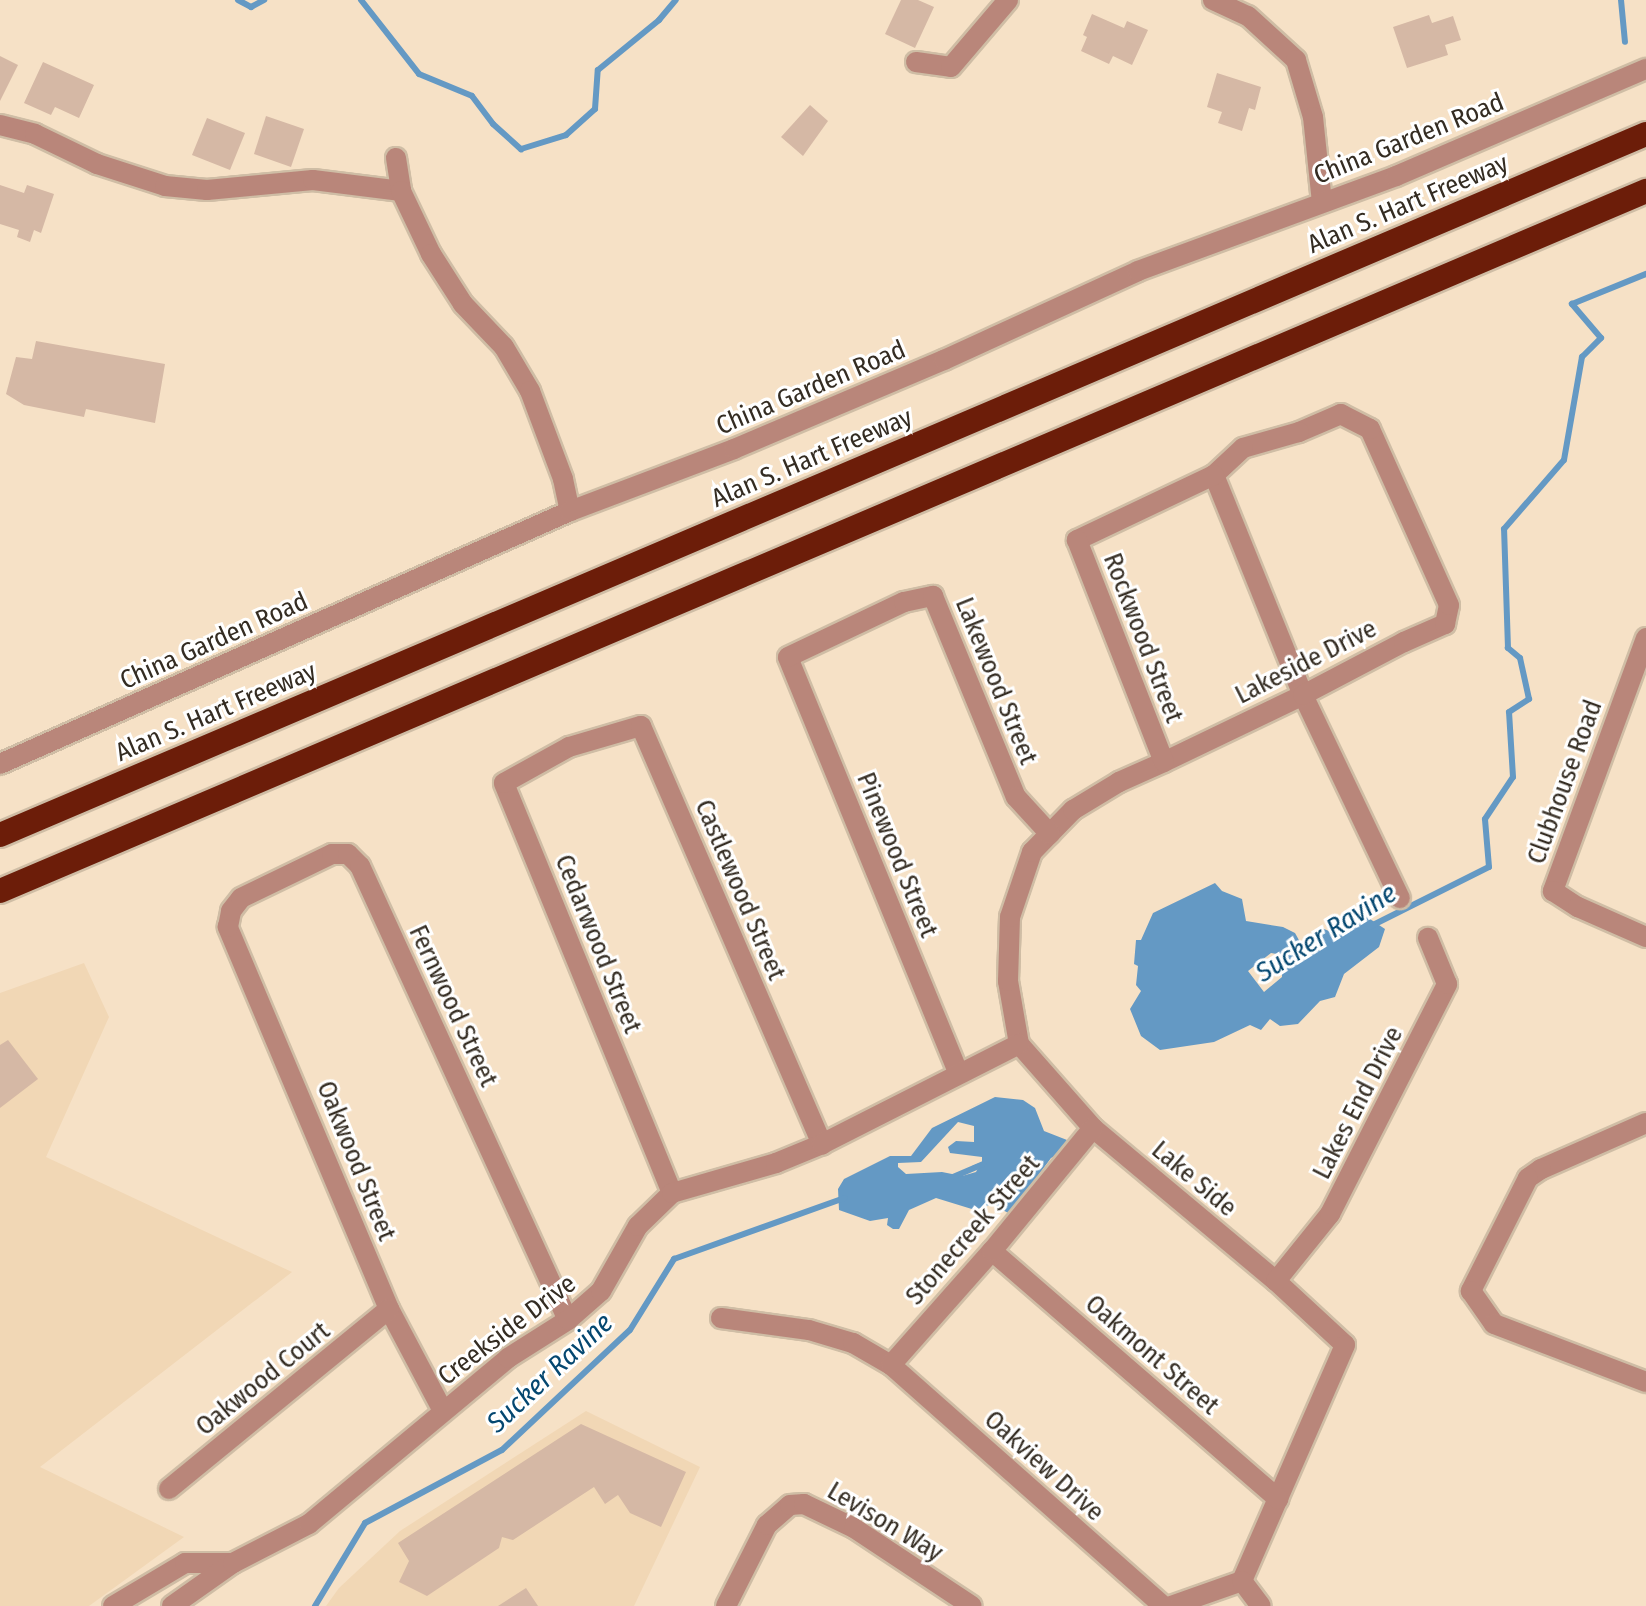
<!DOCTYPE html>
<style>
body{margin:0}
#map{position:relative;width:1646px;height:1606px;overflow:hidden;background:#f6e1c6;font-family:"Fira Sans Condensed",sans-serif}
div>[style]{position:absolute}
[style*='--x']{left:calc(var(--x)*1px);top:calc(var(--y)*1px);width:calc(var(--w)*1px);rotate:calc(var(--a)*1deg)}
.built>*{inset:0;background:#f1d7b5}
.water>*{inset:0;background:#6499c4}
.stream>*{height:6px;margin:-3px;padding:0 3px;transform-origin:3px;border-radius:3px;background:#6499c4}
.building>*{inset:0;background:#d5b8a5}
.roads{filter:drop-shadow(2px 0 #cfbda5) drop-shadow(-2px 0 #cfbda5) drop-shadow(0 2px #cfbda5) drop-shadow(0 -2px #cfbda5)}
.street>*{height:20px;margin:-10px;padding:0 10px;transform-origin:10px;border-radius:10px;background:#b9867a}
.highway>*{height:24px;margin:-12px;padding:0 12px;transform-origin:12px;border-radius:12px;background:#6c1d09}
span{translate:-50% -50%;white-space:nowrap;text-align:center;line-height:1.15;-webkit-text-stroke:6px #fff;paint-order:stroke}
.street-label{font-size:26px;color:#342c22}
.water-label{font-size:28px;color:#044770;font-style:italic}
</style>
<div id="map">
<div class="built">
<i style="clip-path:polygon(84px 963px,109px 1017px,46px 1157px,292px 1272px,40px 1467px,184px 1537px,89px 1606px,0 1606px,0 993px)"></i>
<i style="clip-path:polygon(586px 1411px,700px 1467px,634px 1606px,326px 1606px,339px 1588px,400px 1531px)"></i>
</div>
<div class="water">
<i style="clip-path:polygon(evenodd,1215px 883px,1222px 891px,1242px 899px,1246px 921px,1283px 927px,1295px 933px,1300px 942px,1309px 945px,1319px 927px,1329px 931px,1355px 909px,1385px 929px,1379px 947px,1344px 974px,1335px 997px,1320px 1001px,1298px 1024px,1280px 1026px,1270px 1019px,1261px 1030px,1250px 1025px,1214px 1042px,1160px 1050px,1141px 1036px,1130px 1009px,1141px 991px,1136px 985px,1138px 966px,1134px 964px,1136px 940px,1141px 940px,1153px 913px,1215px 883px,1271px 953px,1282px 955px,1282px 977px,1264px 992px,1248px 971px,1271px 953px)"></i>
<i style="clip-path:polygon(evenodd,995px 1097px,1023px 1100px,1035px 1108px,1044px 1131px,1067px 1140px,1060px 1154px,1051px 1158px,1010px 1214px,992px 1204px,975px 1210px,936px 1198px,909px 1210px,899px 1229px,893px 1229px,887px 1225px,888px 1218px,870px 1221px,839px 1210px,838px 1189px,844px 1179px,890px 1156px,911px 1156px,932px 1128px,995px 1097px,958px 1122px,974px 1126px,974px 1142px,956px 1141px,948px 1147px,950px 1153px,982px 1157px,982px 1162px,972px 1166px,978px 1168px,976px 1172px,962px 1176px,942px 1172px,906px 1174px,898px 1167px,898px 1163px,921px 1162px,958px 1122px)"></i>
</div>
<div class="stream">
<i style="--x:238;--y:0;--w:15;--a:28"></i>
<i style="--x:251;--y:7;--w:15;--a:-28"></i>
<i style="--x:361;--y:0;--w:94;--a:51.9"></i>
<i style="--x:419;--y:74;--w:57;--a:22.5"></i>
<i style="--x:472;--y:96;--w:35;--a:53"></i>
<i style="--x:493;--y:124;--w:38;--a:42"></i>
<i style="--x:521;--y:149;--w:47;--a:-17.3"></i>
<i style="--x:566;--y:135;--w:39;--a:-42"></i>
<i style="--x:595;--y:109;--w:39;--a:-86"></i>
<i style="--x:598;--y:70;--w:79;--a:-39.3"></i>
<i style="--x:659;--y:20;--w:26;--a:-50"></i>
<i style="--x:1621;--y:0;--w:42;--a:84.6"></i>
<i style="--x:1369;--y:927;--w:134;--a:-26.6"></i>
<i style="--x:1489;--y:867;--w:48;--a:-94.8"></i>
<i style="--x:1485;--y:819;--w:50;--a:-56.3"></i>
<i style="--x:1513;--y:777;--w:65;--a:-93.5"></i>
<i style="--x:1509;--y:712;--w:24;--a:-33"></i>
<i style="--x:1529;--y:699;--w:42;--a:-102.4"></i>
<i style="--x:1520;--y:658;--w:16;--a:-140"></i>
<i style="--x:1508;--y:648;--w:119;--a:-91.9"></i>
<i style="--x:1504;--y:529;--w:91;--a:-49"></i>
<i style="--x:1564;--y:460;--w:105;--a:-80.1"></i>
<i style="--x:1582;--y:357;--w:27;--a:-45"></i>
<i style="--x:1601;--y:338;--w:45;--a:-130.5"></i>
<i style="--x:1572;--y:304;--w:80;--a:-22.1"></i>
<i style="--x:953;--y:1177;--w:33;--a:-23"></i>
<i style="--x:315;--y:1606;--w:97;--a:-58.9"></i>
<i style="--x:365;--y:1523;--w:155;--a:-28.1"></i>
<i style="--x:502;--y:1450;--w:175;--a:-43.2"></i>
<i style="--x:630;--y:1330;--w:84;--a:-58.2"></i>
<i style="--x:674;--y:1259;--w:181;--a:-19.7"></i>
</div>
<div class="building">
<i style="clip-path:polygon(901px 0,918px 0,934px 7px,915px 48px,885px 34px)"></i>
<i style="clip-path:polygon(1092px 14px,1124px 28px,1127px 21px,1148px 30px,1132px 65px,1113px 56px,1109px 64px,1081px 51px,1087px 37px,1083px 35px)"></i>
<i style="clip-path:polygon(1429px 15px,1432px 23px,1453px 16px,1461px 40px,1445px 45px,1448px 55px,1407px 68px,1393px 27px)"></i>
<i style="clip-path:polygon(0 56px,18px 65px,0 101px)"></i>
<i style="clip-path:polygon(43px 62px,94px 85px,79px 118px,55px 107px,51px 115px,24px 103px)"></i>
<i style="clip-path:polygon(1217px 73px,1261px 87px,1255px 110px,1249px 108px,1242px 131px,1218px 123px,1222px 112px,1207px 107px)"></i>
<i style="clip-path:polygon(810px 105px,828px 121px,803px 156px,781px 137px)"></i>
<i style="clip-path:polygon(266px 116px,304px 129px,291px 167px,254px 154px)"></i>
<i style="clip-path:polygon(207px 118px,245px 133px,230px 170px,192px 155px)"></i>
<i style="clip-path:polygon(0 185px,24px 193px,27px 185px,54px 194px,41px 233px,34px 230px,30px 242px,17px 237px,19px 230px,0 224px)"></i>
<i style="clip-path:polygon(36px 341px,165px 364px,155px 423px,86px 409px,84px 417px,24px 405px,6px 394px,16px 357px,32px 359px)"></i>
<i style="clip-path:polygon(8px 1040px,38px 1079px,0 1108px,0 1045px)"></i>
<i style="clip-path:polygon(581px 1424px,686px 1472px,661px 1527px,630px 1513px,618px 1495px,605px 1504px,594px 1487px,513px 1540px,502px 1537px,499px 1548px,427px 1596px,399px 1582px,409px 1561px,398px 1543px)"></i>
<i style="clip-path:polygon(526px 1588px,538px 1606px,498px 1606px)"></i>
</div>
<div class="roads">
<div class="street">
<i style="--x:1213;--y:0;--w:38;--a:25"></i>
<i style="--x:1248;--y:16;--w:65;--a:42.5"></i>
<i style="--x:1296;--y:60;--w:59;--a:73.4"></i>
<i style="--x:1313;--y:117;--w:86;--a:84"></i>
<i style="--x:916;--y:62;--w:35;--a:8"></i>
<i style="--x:951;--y:67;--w:88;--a:-49.6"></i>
<i style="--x:0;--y:125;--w:36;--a:14"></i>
<i style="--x:35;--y:134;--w:69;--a:25.8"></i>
<i style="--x:97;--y:164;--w:71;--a:17.9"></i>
<i style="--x:165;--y:186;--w:42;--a:5.4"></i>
<i style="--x:207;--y:190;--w:106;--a:-5.4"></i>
<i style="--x:313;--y:180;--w:89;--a:7.1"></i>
<i style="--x:396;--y:158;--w:33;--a:81"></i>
<i style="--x:401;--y:191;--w:70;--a:64.5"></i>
<i style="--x:431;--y:254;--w:59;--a:57.4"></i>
<i style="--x:463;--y:304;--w:59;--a:46.4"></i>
<i style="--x:504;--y:347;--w:51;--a:59.4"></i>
<i style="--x:530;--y:391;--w:94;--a:69.4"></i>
<i style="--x:563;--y:479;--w:33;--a:78"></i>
<i style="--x:1214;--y:475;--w:237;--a:68"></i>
<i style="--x:1303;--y:695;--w:225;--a:64.5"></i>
<i style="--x:1646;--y:638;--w:270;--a:110.2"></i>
<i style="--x:1553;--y:891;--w:30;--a:33"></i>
<i style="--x:1578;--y:907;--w:74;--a:23.8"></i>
<i style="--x:0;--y:764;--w:624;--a:-23.93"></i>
<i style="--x:570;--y:511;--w:175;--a:-20.7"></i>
<i style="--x:734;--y:449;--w:228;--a:-23"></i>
<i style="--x:944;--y:360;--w:213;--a:-24.6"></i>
<i style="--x:1138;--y:271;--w:275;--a:-20.2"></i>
<i style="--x:1396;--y:176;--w:272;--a:-23.2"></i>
<i style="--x:1019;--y:1044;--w:64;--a:-99.9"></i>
<i style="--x:1008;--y:981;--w:64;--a:-88.2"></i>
<i style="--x:1010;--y:917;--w:69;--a:-71.3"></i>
<i style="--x:1032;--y:852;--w:59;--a:-45.7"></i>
<i style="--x:1073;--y:810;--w:54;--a:-31.3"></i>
<i style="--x:1119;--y:782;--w:49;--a:-24"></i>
<i style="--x:1164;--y:762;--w:154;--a:-25.7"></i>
<i style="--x:1303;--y:695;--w:114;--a:-27.7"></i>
<i style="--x:1404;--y:642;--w:45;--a:-23.7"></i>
<i style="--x:1445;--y:624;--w:19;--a:-78"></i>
<i style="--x:1449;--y:605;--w:193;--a:-114.2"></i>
<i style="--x:1370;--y:429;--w:33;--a:-153"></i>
<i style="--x:1341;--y:414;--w:46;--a:156.8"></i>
<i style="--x:1299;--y:432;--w:58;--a:164.1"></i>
<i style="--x:1243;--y:448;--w:40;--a:137"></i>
<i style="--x:1214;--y:475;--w:152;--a:154.6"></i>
<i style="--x:1077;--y:540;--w:238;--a:68.6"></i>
<i style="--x:1019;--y:1044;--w:112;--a:48.6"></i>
<i style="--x:1093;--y:1128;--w:239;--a:39.9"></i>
<i style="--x:1276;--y:1281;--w:94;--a:42.8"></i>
<i style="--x:1345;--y:1345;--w:257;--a:113.6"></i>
<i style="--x:1242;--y:1581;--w:75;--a:160.6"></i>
<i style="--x:958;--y:1072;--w:448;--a:-112.3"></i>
<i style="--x:788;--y:657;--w:128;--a:-25.4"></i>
<i style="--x:904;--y:602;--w:30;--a:-12"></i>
<i style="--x:933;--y:596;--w:217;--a:67.6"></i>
<i style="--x:1016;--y:797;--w:50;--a:47.4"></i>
<i style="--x:1646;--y:1123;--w:115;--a:156.3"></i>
<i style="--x:1541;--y:1169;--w:16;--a:145"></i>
<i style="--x:1528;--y:1178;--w:127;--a:116.8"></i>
<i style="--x:1471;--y:1291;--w:40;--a:55.1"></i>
<i style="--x:1494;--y:1324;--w:163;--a:20.9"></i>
<i style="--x:672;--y:1193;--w:443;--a:-112.3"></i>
<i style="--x:504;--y:783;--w:74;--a:-29"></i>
<i style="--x:569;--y:747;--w:75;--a:-16.3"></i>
<i style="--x:641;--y:726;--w:456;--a:66.6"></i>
<i style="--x:992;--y:1251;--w:379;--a:40.9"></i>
<i style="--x:1276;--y:1281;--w:86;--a:-51.1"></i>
<i style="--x:1330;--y:1214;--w:258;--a:-63"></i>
<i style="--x:1447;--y:984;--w:50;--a:-112.4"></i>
<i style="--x:721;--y:1318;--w:89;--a:7.8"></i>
<i style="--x:809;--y:1330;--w:46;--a:16.5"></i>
<i style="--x:853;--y:1343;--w:44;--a:30.1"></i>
<i style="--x:891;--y:1365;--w:363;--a:41.5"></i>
<i style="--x:891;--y:1365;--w:152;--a:-48.5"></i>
<i style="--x:992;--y:1251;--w:159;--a:-50.6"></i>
<i style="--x:443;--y:1411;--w:115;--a:-117.9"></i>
<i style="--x:389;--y:1309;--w:415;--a:-112.9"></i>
<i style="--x:228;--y:927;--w:16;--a:-79"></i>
<i style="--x:231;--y:911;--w:16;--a:-52"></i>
<i style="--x:241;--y:898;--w:101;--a:-25.8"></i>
<i style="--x:332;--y:854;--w:16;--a:0"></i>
<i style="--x:348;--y:854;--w:17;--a:45"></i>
<i style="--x:360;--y:866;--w:499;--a:65.4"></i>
<i style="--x:169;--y:1489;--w:284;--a:-39.3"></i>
<i style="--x:1242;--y:1581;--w:31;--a:53"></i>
<i style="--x:113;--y:1606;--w:84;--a:-30.8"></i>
<i style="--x:185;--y:1563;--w:48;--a:0"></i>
<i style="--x:172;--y:1606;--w:75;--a:-35.2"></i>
<i style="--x:233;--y:1563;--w:85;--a:-27.2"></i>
<i style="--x:309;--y:1524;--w:259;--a:-39.8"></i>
<i style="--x:508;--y:1358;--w:71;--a:-32.3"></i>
<i style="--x:568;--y:1320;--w:44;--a:-41.3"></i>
<i style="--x:601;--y:1291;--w:75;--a:-60.4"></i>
<i style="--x:638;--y:1226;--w:47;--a:-44.1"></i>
<i style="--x:672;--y:1193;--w:108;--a:-16.1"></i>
<i style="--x:776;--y:1163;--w:50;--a:-22.4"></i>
<i style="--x:822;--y:1144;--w:221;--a:-26.9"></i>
<i style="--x:726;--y:1606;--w:91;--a:-63.2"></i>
<i style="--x:767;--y:1525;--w:30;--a:-41"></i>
<i style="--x:790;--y:1505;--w:14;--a:-4"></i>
<i style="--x:804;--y:1504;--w:55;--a:25.6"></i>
<i style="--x:854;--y:1528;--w:141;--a:33.5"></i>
</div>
<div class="highway">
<i style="--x:0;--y:835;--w:1789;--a:-23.07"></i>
<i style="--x:0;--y:891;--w:1789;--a:-23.04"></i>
</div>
</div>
<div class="street-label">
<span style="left:1409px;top:139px;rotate:-22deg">China Garden Road</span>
<span style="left:1408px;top:204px;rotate:-23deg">Alan S. Hart Freeway</span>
<span style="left:811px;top:388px;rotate:-23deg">China Garden Road</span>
<span style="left:812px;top:458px;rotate:-23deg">Alan S. Hart Freeway</span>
<span style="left:1143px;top:638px;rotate:69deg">Rockwood Street</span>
<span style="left:214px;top:641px;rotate:-24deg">China Garden Road</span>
<span style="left:1306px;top:662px;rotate:-27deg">Lakeside Drive</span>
<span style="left:996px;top:681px;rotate:68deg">Lakewood Street</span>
<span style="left:216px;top:712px;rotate:-23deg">Alan S. Hart Freeway</span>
<span style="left:1565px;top:782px;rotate:-70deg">Clubhouse Road</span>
<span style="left:897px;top:855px;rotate:68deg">Pinewood Street</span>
<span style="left:740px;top:890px;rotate:67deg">Castlewood Street</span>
<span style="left:598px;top:944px;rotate:68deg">Cedarwood Street</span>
<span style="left:453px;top:1006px;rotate:65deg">Fernwood Street</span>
<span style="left:1358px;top:1103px;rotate:-63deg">Lakes End Drive</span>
<span style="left:356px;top:1161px;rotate:68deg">Oakwood Street</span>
<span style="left:1194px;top:1179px;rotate:40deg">Lake Side</span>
<span style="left:973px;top:1230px;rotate:-49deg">Stonecreek Street</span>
<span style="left:507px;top:1330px;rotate:-37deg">Creekside Drive</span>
<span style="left:1152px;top:1355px;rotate:41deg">Oakmont Street</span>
<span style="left:263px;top:1379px;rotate:-39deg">Oakwood Court</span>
<span style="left:1044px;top:1466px;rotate:42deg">Oakview Drive</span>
<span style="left:885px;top:1522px;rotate:31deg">Levison Way</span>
</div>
<div class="water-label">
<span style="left:1326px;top:933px;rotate:-32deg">Sucker Ravine</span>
<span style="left:550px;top:1373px;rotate:-43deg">Sucker Ravine</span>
</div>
</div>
